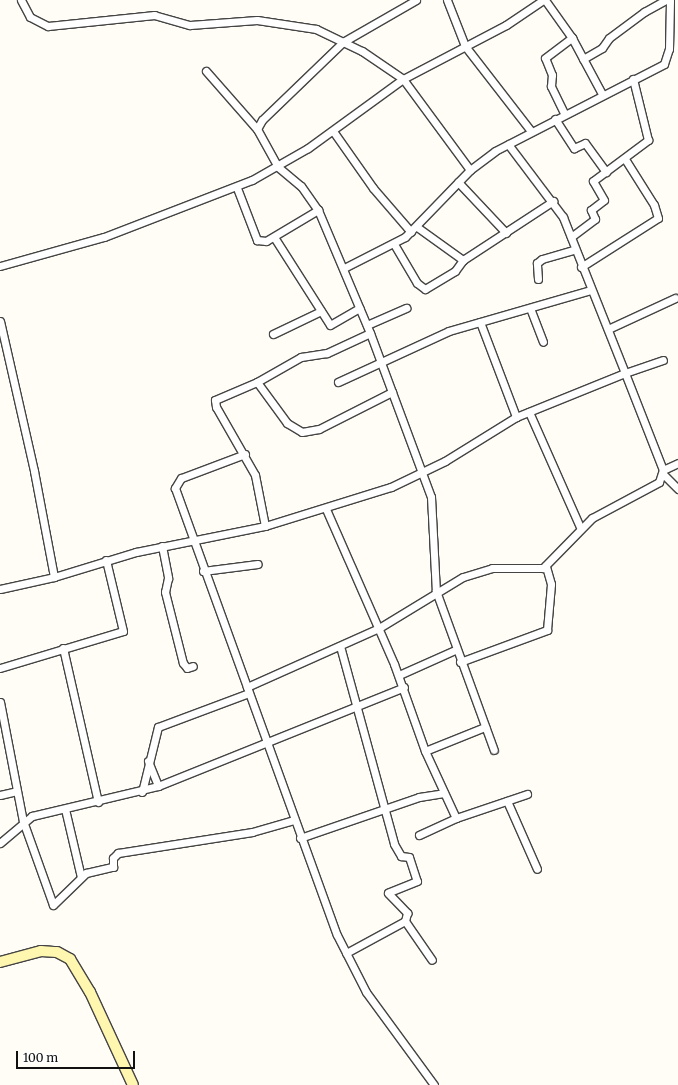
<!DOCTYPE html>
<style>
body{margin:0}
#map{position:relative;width:678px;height:1085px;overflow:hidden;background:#fffdf5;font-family:Merriweather,serif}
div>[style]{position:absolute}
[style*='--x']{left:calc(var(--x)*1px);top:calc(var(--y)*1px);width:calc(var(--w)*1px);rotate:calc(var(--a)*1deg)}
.roads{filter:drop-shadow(1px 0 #444) drop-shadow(-1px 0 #444) drop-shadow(0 1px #444) drop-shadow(0 -1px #444)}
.minor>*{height:7px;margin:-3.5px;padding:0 3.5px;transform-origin:3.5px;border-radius:3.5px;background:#fff}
.secondary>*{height:10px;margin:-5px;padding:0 5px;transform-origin:5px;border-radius:5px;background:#fff6b0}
span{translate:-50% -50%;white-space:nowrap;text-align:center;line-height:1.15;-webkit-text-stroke:4px #fff;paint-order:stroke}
.scale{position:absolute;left:16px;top:1051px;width:119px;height:18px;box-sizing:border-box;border:2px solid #111;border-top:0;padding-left:5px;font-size:12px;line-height:14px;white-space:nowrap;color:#111;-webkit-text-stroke:3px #fff;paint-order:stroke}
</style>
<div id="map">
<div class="roads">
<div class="minor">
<i style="--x:21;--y:0;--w:19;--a:62"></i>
<i style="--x:30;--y:17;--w:20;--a:27"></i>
<i style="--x:48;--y:26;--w:107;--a:-5.9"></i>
<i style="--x:154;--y:15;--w:37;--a:16"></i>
<i style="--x:190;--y:25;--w:67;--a:-4.3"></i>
<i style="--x:257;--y:20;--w:60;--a:8.7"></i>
<i style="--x:316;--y:29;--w:51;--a:25.6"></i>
<i style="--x:362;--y:51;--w:50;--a:34.3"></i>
<i style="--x:403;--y:79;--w:113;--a:53.6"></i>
<i style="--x:416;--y:0;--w:84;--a:150.1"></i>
<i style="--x:343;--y:42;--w:112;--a:136.1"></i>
<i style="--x:262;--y:120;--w:10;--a:119"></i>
<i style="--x:257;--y:129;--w:43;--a:61.1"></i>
<i style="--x:278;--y:167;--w:30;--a:40"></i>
<i style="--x:301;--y:186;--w:29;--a:55"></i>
<i style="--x:318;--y:210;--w:134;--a:67.1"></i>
<i style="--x:370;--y:333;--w:175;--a:69.6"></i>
<i style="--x:431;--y:497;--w:94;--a:87"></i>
<i style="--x:436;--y:591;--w:169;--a:70"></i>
<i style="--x:447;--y:0;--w:49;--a:68.6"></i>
<i style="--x:465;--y:46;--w:108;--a:52.2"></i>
<i style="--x:545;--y:0;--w:47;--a:54.6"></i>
<i style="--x:572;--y:38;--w:64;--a:61.8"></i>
<i style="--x:583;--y:59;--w:22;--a:-30"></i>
<i style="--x:602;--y:48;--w:12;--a:-55"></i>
<i style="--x:609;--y:38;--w:44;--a:-36.6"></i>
<i style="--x:644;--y:12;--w:25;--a:-29"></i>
<i style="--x:206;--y:71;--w:77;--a:48.7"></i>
<i style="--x:564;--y:113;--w:30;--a:-116"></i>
<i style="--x:551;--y:86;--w:11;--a:-85"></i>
<i style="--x:552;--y:75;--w:18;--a:-112"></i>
<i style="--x:545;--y:58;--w:34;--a:-37"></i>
<i style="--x:555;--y:119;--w:35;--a:57"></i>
<i style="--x:574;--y:148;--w:12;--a:-24"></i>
<i style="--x:585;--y:143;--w:36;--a:54"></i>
<i style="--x:333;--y:131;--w:70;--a:54.9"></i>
<i style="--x:373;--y:188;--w:58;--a:49.2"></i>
<i style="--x:458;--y:182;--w:70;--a:46.7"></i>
<i style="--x:237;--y:188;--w:56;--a:69"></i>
<i style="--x:257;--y:240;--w:9;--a:6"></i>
<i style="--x:266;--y:241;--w:61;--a:-30.8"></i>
<i style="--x:417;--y:227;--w:57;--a:35.7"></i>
<i style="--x:463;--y:260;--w:108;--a:-33.2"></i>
<i style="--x:274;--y:237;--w:104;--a:57.5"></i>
<i style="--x:330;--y:325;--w:34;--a:-30"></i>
<i style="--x:571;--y:237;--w:30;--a:-37"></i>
<i style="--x:595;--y:219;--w:10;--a:-114"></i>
<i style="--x:591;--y:210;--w:16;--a:-38"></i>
<i style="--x:604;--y:200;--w:22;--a:-120"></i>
<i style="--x:593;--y:181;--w:69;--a:-36.7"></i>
<i style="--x:648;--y:140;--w:63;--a:-103.8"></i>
<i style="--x:394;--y:244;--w:45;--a:59.5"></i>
<i style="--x:417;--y:283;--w:10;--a:37"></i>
<i style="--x:425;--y:289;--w:35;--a:-31"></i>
<i style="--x:455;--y:271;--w:14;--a:-54"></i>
<i style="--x:0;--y:266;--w:108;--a:-15.6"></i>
<i style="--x:104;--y:237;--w:159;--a:-21.1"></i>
<i style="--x:252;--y:180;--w:64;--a:-29.7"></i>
<i style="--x:308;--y:148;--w:117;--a:-36"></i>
<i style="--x:403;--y:79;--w:116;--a:-27.7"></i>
<i style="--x:506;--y:25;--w:45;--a:-34"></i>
<i style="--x:581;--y:267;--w:91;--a:-32.5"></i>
<i style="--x:658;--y:218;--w:14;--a:-107"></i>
<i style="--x:654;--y:205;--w:54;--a:-122.2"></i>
<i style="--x:344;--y:268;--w:68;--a:-26.9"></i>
<i style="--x:405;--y:237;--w:93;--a:-45.9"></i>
<i style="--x:470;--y:170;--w:31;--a:-37"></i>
<i style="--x:495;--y:151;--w:190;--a:-27.2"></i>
<i style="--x:664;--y:64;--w:16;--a:-72"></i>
<i style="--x:669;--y:49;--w:49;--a:-88.8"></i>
<i style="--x:538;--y:279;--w:16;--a:-94"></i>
<i style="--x:537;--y:263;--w:6;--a:-39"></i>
<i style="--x:542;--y:259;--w:32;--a:-16"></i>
<i style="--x:530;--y:308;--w:36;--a:69"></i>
<i style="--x:0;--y:321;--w:154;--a:77.2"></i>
<i style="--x:34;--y:471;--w:108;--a:79.3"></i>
<i style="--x:480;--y:322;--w:102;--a:69.2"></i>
<i style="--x:367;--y:325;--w:43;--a:-23.6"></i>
<i style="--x:608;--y:329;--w:74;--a:-24.8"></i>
<i style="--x:273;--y:334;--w:53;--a:-25.6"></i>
<i style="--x:257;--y:382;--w:51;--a:53.8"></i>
<i style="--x:287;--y:423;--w:17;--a:31"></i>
<i style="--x:302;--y:432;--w:17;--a:-10"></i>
<i style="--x:319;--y:429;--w:82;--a:-26.9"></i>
<i style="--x:338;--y:382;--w:122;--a:-24.7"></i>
<i style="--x:449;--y:331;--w:148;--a:-16.1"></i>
<i style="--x:529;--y:412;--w:126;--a:66.1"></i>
<i style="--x:245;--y:454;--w:68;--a:159.4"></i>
<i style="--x:181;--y:478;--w:12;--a:121"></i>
<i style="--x:175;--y:488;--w:475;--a:70.1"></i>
<i style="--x:337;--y:935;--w:64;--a:63"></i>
<i style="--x:366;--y:992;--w:115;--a:53.8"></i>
<i style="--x:663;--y:470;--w:17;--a:-25"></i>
<i style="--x:664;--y:475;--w:20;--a:45"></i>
<i style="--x:326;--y:509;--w:169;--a:66.3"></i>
<i style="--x:394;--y:664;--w:92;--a:70.4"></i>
<i style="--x:425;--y:751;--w:74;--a:65.2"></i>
<i style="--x:456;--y:818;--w:75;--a:-18.7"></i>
<i style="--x:265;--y:526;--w:52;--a:-101.1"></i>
<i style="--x:255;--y:475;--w:78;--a:-119.8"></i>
<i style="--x:216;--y:407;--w:7;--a:-98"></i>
<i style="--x:215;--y:400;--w:46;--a:-23.2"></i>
<i style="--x:257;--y:382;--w:51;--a:-29.6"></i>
<i style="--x:301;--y:357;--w:26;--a:-9"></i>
<i style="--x:327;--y:353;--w:47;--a:-24.9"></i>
<i style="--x:162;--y:546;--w:33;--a:79"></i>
<i style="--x:168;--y:578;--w:14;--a:102"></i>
<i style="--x:165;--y:592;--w:73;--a:75.8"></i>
<i style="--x:183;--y:663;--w:6;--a:51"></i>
<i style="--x:187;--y:668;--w:6;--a:-18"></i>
<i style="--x:203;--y:571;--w:55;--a:-7.3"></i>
<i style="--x:0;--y:589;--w:55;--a:-12.5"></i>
<i style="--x:54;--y:577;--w:86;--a:-17"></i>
<i style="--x:136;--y:552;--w:132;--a:-11.4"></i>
<i style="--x:265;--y:526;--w:132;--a:-17.2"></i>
<i style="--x:391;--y:487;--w:60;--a:-25.7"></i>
<i style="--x:445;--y:461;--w:84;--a:-31.8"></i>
<i style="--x:516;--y:417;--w:118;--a:-22"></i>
<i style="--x:625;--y:373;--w:168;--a:-111.7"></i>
<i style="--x:563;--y:217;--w:91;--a:-127"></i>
<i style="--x:340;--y:646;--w:205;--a:74.7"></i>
<i style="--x:394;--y:844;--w:14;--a:60"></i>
<i style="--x:401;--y:856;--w:8;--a:7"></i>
<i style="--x:409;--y:857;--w:25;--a:72"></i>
<i style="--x:417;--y:881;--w:31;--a:158"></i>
<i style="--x:388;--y:893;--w:28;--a:46"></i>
<i style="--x:407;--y:913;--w:8;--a:104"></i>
<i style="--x:405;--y:921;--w:67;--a:151.5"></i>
<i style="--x:63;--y:648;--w:158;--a:77.2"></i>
<i style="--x:460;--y:662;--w:93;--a:-20.2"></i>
<i style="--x:547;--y:630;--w:46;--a:-85"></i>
<i style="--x:551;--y:584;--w:19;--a:-106"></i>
<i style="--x:0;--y:668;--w:128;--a:-16.7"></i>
<i style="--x:123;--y:631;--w:73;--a:-103.5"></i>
<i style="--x:399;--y:675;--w:61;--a:-24.1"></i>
<i style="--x:247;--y:687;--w:145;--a:-24.1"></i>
<i style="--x:379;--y:628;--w:98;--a:-31.3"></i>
<i style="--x:463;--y:577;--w:30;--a:-17"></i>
<i style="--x:492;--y:568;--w:51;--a:0"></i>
<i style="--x:543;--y:568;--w:70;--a:-45.6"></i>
<i style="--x:592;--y:518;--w:76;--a:-28.2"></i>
<i style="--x:659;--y:482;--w:13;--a:-72"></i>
<i style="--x:663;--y:470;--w:104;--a:-111.4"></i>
<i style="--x:625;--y:373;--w:40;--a:-18.9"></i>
<i style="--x:0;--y:702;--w:121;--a:79.1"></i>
<i style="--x:23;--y:821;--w:89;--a:70.3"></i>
<i style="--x:53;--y:905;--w:46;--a:-44.1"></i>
<i style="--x:86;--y:873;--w:28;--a:-13"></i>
<i style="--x:113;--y:867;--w:9;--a:-90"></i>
<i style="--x:113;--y:858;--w:7;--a:-45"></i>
<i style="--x:118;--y:853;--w:136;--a:-8.9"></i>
<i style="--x:252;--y:832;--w:44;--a:-15.9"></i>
<i style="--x:425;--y:751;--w:65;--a:-21.8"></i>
<i style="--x:148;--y:761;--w:27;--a:68"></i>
<i style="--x:142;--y:792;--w:67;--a:-76.2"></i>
<i style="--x:158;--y:727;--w:97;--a:-20.5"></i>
<i style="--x:0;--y:795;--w:17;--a:-13"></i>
<i style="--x:507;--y:801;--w:74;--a:66.2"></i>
<i style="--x:65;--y:809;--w:70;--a:76.8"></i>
<i style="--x:419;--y:835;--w:41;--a:-24.7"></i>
<i style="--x:300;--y:838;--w:126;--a:-19"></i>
<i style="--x:419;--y:797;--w:25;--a:-9"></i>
<i style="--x:0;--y:843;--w:42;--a:-40.2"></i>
<i style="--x:32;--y:816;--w:130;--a:-13.4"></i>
<i style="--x:158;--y:786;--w:265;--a:-21.9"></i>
<i style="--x:405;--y:921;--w:47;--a:55.3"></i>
</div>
<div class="secondary">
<i style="--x:0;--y:962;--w:42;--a:-15"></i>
<i style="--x:41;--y:951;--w:16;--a:4"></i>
<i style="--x:57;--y:952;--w:15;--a:28"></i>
<i style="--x:70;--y:959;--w:39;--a:59"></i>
<i style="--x:90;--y:992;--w:102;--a:65.2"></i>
</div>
</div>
<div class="scale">100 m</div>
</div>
